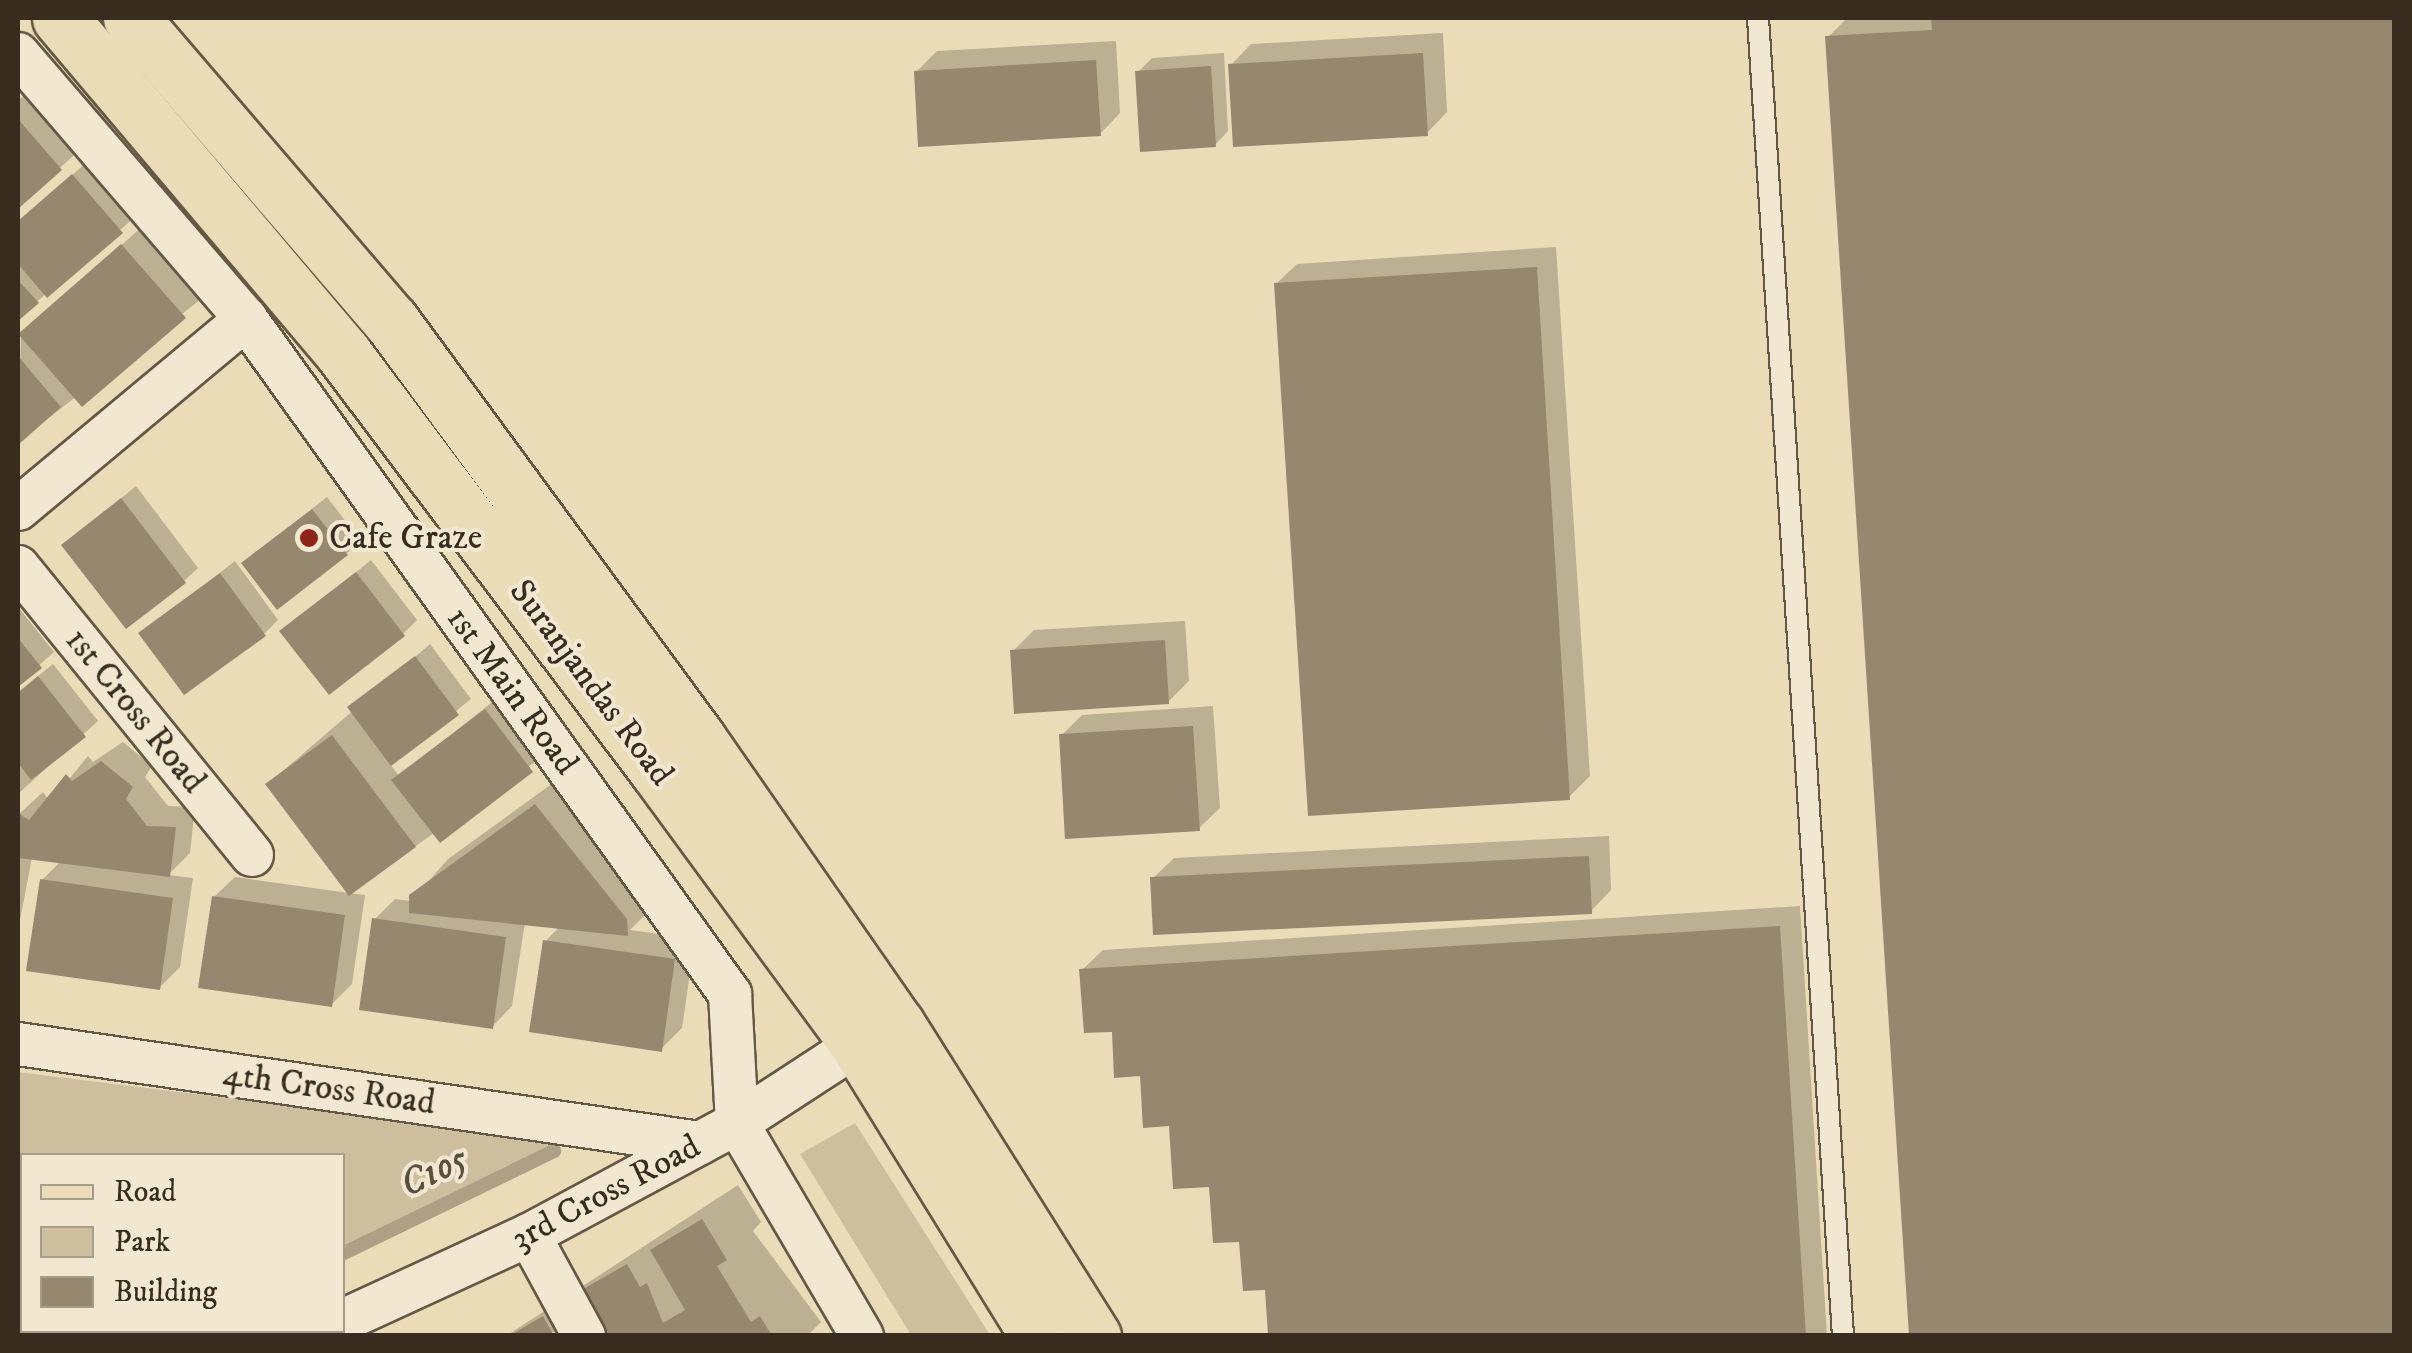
<!DOCTYPE html>
<style>
body{margin:0}
#map{position:relative;width:2412px;height:1353px;overflow:hidden;background:#ebdcb8;font-family:"IM FELL DW Pica",serif}
div>[style]{position:absolute}
[style*='--x']{left:calc(var(--x)*1px);top:calc(var(--y)*1px);width:calc(var(--w)*1px);rotate:calc(var(--a)*1deg)}
.green>*{inset:0;background:#cdbe9e}
.shadow>*{inset:0;background:#0003}
.stream>*{height:14px;margin:-7px;padding:0 7px;transform-origin:7px;border-radius:7px;background:#aea084}
.building>*{inset:0;background:#95886e}
.roads{filter:drop-shadow(2px 0 #655844) drop-shadow(-2px 0 #655844) drop-shadow(0 2px #655844) drop-shadow(0 -2px #655844)}
.lane>*{height:20px;margin:-10px;padding:0 10px;transform-origin:10px;border-radius:10px;background:#f2e8d1}
.street>*{height:42px;margin:-21px;padding:0 21px;transform-origin:21px;border-radius:21px;background:#f2e8d1}
.primary>*{height:55px;margin:-27.5px;padding:0 27.5px;transform-origin:27.5px;border-radius:27.5px;background:#ebdcb8}
.dots>*{width:28px;height:28px;translate:-50% -50%;box-sizing:border-box;border:5px solid #f2e8d1;border-radius:50%}
span{translate:-50% -50%;white-space:nowrap;text-align:center;line-height:1.15;-webkit-text-stroke:8px #f2e8d1;paint-order:stroke}
.poi-label{font-size:35px;color:#382c1e}
.left{translate:0 -50%;text-align:left}
.street-label{font-size:35px;color:#382c1e}
.water-label{font-size:38px;color:#5b4f3d;font-style:italic}
.frame{position:absolute;inset:0;border:20px solid #382c1e;pointer-events:none}
.legend{position:absolute;left:20px;top:1153px;width:325px;height:180px;box-sizing:border-box;background:#f2e8d1;border:2px solid #a89d89;margin:0;padding:12px 18px;list-style:none;font-size:30px;color:#382c1e}
.legend li{display:flex;align-items:center;gap:20px;height:50px}
.legend b{width:50px;border:2px solid #a89d89}
</style>
<div id="map">
<div class="green">
<i style="clip-path:polygon(18px 1072px,565px 1140px,343px 1259px,342px 1156px,22px 1156px,22px 1300px)"></i>
<i style="clip-path:polygon(855px 1123px,990px 1335px,911px 1335px,800px 1154px)"></i>
<i style="clip-path:polygon(46px 1331px,196px 1331px,186px 1336px)"></i>
</div>
<div class="shadow">
<i style="clip-path:polygon(1847px 18px,2394px 18px,2394px 1336px,1912px 1336px,1828px 37px)"></i>
<i style="clip-path:polygon(1443px 33px,1447px 112px,1427px 133px,1231px 65px,1251px 44px)"></i>
<i style="clip-path:polygon(1116px 41px,1120px 113px,1100px 134px,916px 72px,937px 51px)"></i>
<i style="clip-path:polygon(1224px 53px,1228px 131px,1215px 145px,1138px 72px,1152px 58px)"></i>
<i style="clip-path:polygon(23px 96px,74px 155px,18px 206px,18px 101px)"></i>
<i style="clip-path:polygon(87px 162px,135px 217px,18px 318px,18px 222px)"></i>
<i style="clip-path:polygon(143px 226px,205px 296px,18px 442px,21px 334px)"></i>
<i style="clip-path:polygon(1556px 247px,1590px 776px,1569px 797px,1276px 284px,1297px 264px)"></i>
<i style="clip-path:polygon(136px 486px,198px 568px,184px 581px,64px 545px)"></i>
<i style="clip-path:polygon(327px 497px,360px 540px,346px 554px,244px 563px)"></i>
<i style="clip-path:polygon(371px 560px,417px 620px,403px 634px,283px 631px)"></i>
<i style="clip-path:polygon(235px 561px,278px 620px,264px 634px,141px 634px)"></i>
<i style="clip-path:polygon(18px 607px,54px 652px,18px 684px)"></i>
<i style="clip-path:polygon(1185px 621px,1189px 681px,1168px 702px,1013px 651px,1034px 630px)"></i>
<i style="clip-path:polygon(430px 644px,471px 699px,390px 764px,399px 776px,506px 691px,552px 750px,349px 893px,365px 895px,352px 984px,331px 1005px,214px 897px,235px 877px,349px 893px,268px 784px)"></i>
<i style="clip-path:polygon(53px 664px,98px 721px,18px 794px,18px 692px)"></i>
<i style="clip-path:polygon(1213px 706px,1220px 808px,1199px 828px,1062px 735px,1082px 715px)"></i>
<i style="clip-path:polygon(123px 742px,152px 766px,145px 777px,168px 806px,195px 807px,190px 853px,168px 875px,193px 878px,180px 967px,159px 988px,42px 880px,61px 861px,32px 857px,18px 931px,18px 815px,43px 792px,50px 802px,88px 756px,93px 762px)"></i>
<i style="clip-path:polygon(571px 770px,662px 898px,630px 930px,695px 939px,682px 1028px,661px 1049px,545px 942px,560px 926px,525px 922px,512px 1006px,492px 1027px,375px 919px,395px 899px,411px 901px,448px 859px)"></i>
<i style="clip-path:polygon(1609px 836px,1611px 890px,1591px 911px,1153px 878px,1174px 858px)"></i>
<i style="clip-path:polygon(1800px 906px,1827px 1336px,1271px 1336px,1268px 1287px,1082px 970px,1103px 950px)"></i>
<i style="clip-path:polygon(738px 1185px,761px 1222px,753px 1231px,821px 1322px,807px 1336px,608px 1328px,506px 1336px)"></i>
</div>
<div class="stream">
<i style="--x:342;--y:1254;--w:236;--a:-25.9"></i>
<i style="--x:176;--y:1336;--w:13;--a:-29"></i>
</div>
<div class="building">
<i style="clip-path:polygon(1931px 18px,2394px 18px,2394px 1336px,1909px 1336px,1825px 36px,1932px 30px)"></i>
<i style="clip-path:polygon(1423px 53px,1428px 136px,1233px 147px,1228px 64px)"></i>
<i style="clip-path:polygon(1096px 60px,1101px 136px,918px 147px,914px 71px)"></i>
<i style="clip-path:polygon(1211px 66px,1216px 147px,1140px 152px,1135px 71px)"></i>
<i style="clip-path:polygon(18px 119px,62px 170px,18px 209px)"></i>
<i style="clip-path:polygon(72px 174px,123px 233px,47px 298px,18px 264px,18px 221px)"></i>
<i style="clip-path:polygon(121px 244px,186px 318px,82px 407px,18px 334px)"></i>
<i style="clip-path:polygon(1537px 267px,1570px 800px,1308px 816px,1274px 283px)"></i>
<i style="clip-path:polygon(18px 280px,39px 303px,18px 321px)"></i>
<i style="clip-path:polygon(18px 356px,61px 407px,18px 445px)"></i>
<i style="clip-path:polygon(121px 498px,186px 583px,126px 629px,61px 545px)"></i>
<i style="clip-path:polygon(312px 509px,348px 555px,277px 610px,241px 563px)"></i>
<i style="clip-path:polygon(356px 572px,405px 636px,329px 695px,279px 631px)"></i>
<i style="clip-path:polygon(220px 573px,266px 636px,184px 695px,138px 633px)"></i>
<i style="clip-path:polygon(18px 638px,42px 668px,18px 687px)"></i>
<i style="clip-path:polygon(1165px 640px,1169px 704px,1014px 714px,1010px 650px)"></i>
<i style="clip-path:polygon(415px 656px,459px 715px,391px 766px,347px 707px)"></i>
<i style="clip-path:polygon(38px 676px,86px 737px,31px 780px,18px 763px,18px 693px)"></i>
<i style="clip-path:polygon(485px 709px,533px 772px,440px 843px,391px 780px)"></i>
<i style="clip-path:polygon(1193px 726px,1200px 831px,1065px 839px,1059px 734px)"></i>
<i style="clip-path:polygon(332px 735px,416px 847px,349px 896px,265px 784px)"></i>
<i style="clip-path:polygon(101px 761px,133px 787px,126px 799px,147px 826px,176px 827px,170px 877px,18px 858px,18px 813px,29px 820px,66px 774px,72px 781px)"></i>
<i style="clip-path:polygon(535px 804px,627px 919px,628px 936px,409px 913px,409px 895px)"></i>
<i style="clip-path:polygon(1589px 856px,1592px 914px,1153px 935px,1150px 877px)"></i>
<i style="clip-path:polygon(40px 879px,173px 898px,160px 990px,26px 971px)"></i>
<i style="clip-path:polygon(212px 896px,345px 915px,332px 1007px,198px 988px)"></i>
<i style="clip-path:polygon(372px 918px,506px 937px,493px 1029px,359px 1010px)"></i>
<i style="clip-path:polygon(1780px 926px,1806px 1336px,1268px 1336px,1265px 1290px,1243px 1291px,1239px 1242px,1213px 1243px,1209px 1187px,1173px 1189px,1169px 1126px,1143px 1128px,1140px 1076px,1114px 1078px,1112px 1032px,1084px 1033px,1079px 969px)"></i>
<i style="clip-path:polygon(543px 940px,675px 959px,662px 1052px,529px 1032px)"></i>
<i style="clip-path:polygon(702px 1219px,727px 1260px,717px 1266px,751px 1322px,760px 1316px,772px 1336px,603px 1334px,578px 1292px,627px 1264px,640px 1287px,647px 1283px,663px 1323px,685px 1310px,650px 1250px)"></i>
<i style="clip-path:polygon(543px 1316px,554px 1336px,509px 1336px)"></i>
</div>
<div class="roads">
<div class="lane">
<i style="--x:1758;--y:18;--w:1321;--a:86.31"></i>
</div>
<div class="street">
<i style="--x:18;--y:54;--w:350;--a:49.3"></i>
<i style="--x:246;--y:319;--w:831;--a:54.36"></i>
<i style="--x:730;--y:994;--w:129;--a:86.9"></i>
<i style="--x:737;--y:1123;--w:247;--a:59.6"></i>
<i style="--x:18;--y:509;--w:297;--a:-39.8"></i>
<i style="--x:18;--y:567;--w:371;--a:50.9"></i>
<i style="--x:18;--y:1044;--w:689;--a:8.26"></i>
<i style="--x:529;--y:1235;--w:115;--a:61.4"></i>
<i style="--x:342;--y:1321;--w:206;--a:-24.7"></i>
<i style="--x:529;--y:1235;--w:236;--a:-28.3"></i>
<i style="--x:737;--y:1123;--w:145;--a:-33.1"></i>
</div>
<div class="primary">
<i style="--x:60;--y:18;--w:439;--a:49.8"></i>
<i style="--x:343;--y:353;--w:522;--a:53.02"></i>
<i style="--x:657;--y:770;--w:340;--a:53.7"></i>
<i style="--x:858;--y:1044;--w:343;--a:58.3"></i>
<i style="--x:131;--y:18;--w:399;--a:49.4"></i>
<i style="--x:391;--y:321;--w:519;--a:53.7"></i>
<i style="--x:698;--y:739;--w:348;--a:55.2"></i>
<i style="--x:897;--y:1025;--w:368;--a:57.8"></i>
</div>
</div>
<div class="dots">
<i style="left:309px;top:538px;background:#8f2418"></i>
</div>
<div class="poi-label">
<span class="left" style="left:329px;top:538px">Cafe Graze</span>
</div>
<div class="street-label">
<span style="left:591px;top:683px;rotate:53deg">Suranjandas Road</span>
<span style="left:512px;top:691px;rotate:54deg">1st Main Road</span>
<span style="left:135px;top:711px;rotate:51deg">1st Cross Road</span>
<span style="left:329px;top:1089px;rotate:8deg">4th Cross Road</span>
<span style="left:606px;top:1193px;rotate:-28deg">3rd Cross Road</span>
</div>
<div class="water-label">
<span style="left:434px;top:1173px;rotate:-26deg">C105</span>
</div>
<div class="frame"></div>
<ul class="legend">
<li><b style="height:12px;background:#ebdcb8"></b>Road</li>
<li><b style="height:28px;background:#cdbe9e"></b>Park</li>
<li><b style="height:28px;background:#95886e"></b>Building</li>
</ul>
</div>
